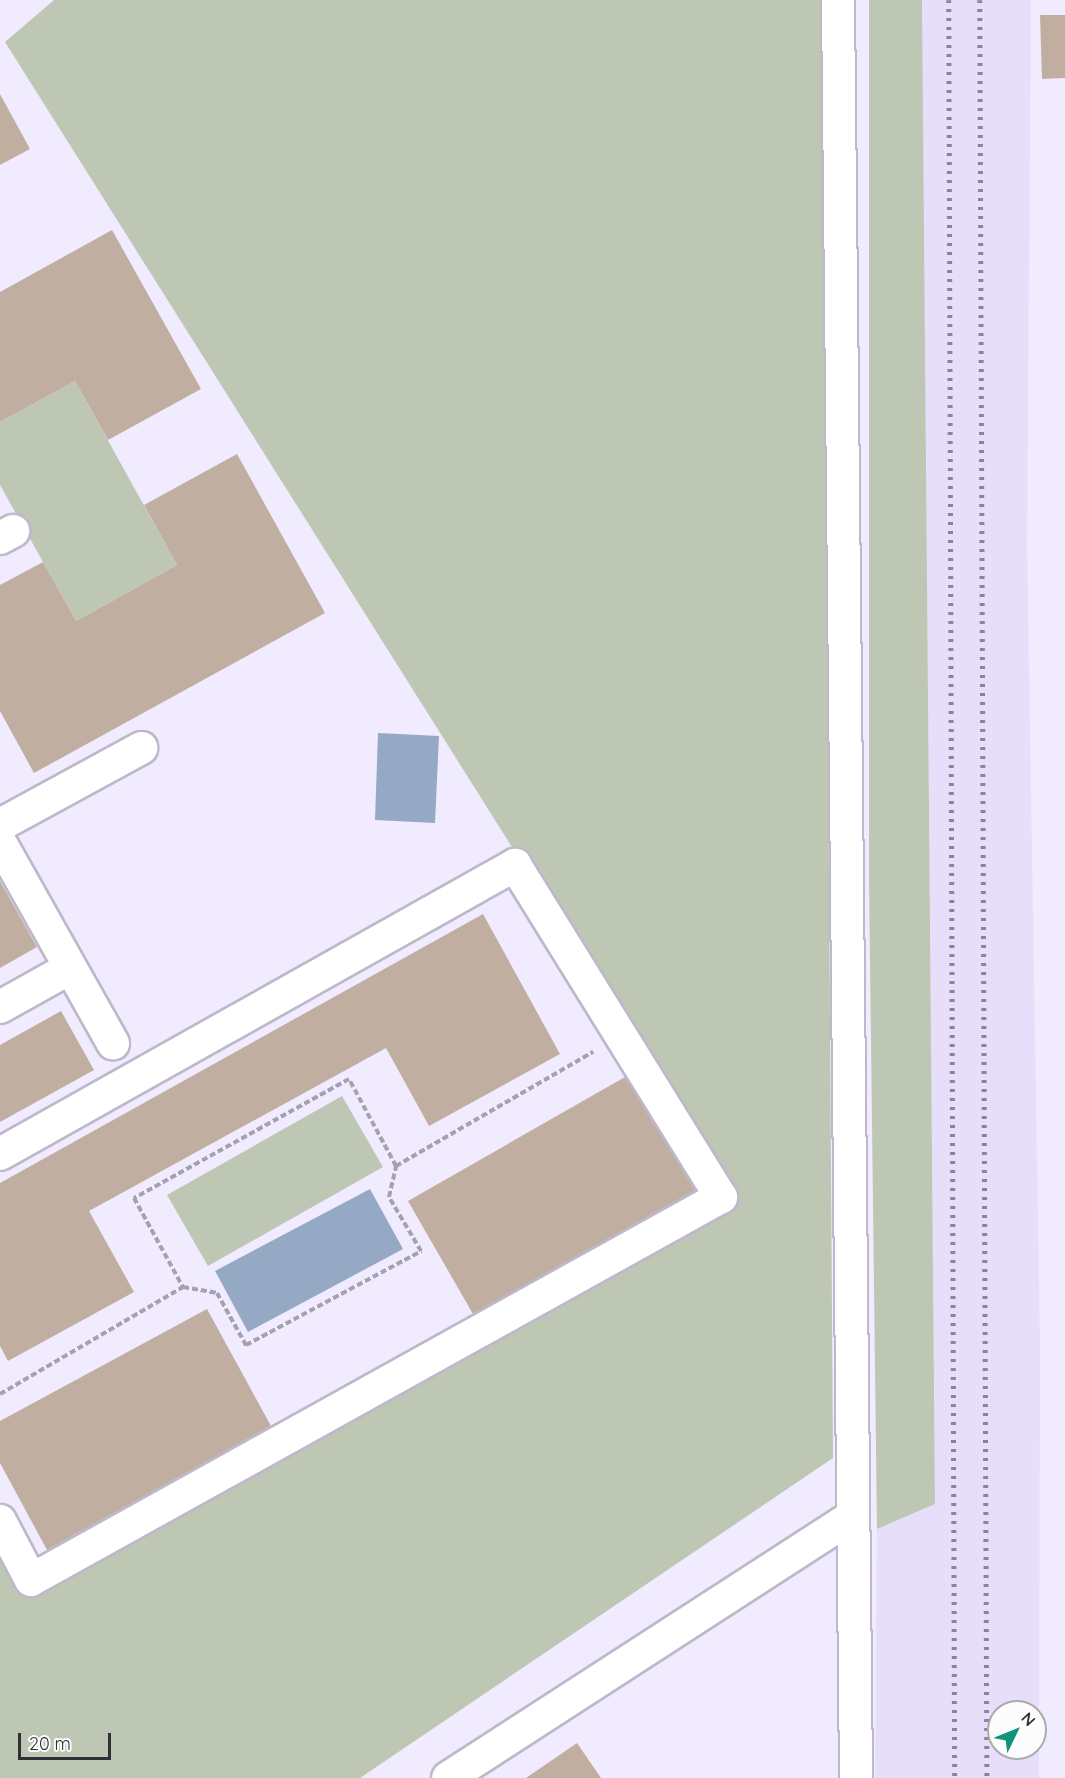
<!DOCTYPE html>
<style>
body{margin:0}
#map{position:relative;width:1065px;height:1778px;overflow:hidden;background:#f1ebff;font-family:Quicksand,sans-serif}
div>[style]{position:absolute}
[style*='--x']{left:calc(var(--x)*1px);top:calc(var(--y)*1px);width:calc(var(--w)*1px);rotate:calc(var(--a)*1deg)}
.built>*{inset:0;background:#e7dff9}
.green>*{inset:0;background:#bdc7b4}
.water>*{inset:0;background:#95a9c4}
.building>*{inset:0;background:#c0afa1}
.path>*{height:4px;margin-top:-2px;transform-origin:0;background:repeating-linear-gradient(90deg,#a5a1b0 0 6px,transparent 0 9px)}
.roads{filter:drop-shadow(2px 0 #beb8ca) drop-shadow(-2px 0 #beb8ca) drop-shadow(0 2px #beb8ca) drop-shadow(0 -2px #beb8ca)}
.minor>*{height:32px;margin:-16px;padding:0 16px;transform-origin:16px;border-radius:16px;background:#fff}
.rail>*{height:4.5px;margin-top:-2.25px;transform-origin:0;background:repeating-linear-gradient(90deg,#898592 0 3px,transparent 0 9px)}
span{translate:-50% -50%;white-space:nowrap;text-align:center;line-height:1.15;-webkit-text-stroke:6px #fcfcfc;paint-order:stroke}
.north{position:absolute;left:987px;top:1700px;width:60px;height:60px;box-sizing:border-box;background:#fcfcfc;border:2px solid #abaaad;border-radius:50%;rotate:47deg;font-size:16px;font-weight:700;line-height:24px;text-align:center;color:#323037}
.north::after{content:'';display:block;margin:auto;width:21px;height:27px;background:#11927b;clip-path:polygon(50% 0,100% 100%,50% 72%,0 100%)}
.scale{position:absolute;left:18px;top:1733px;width:93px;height:27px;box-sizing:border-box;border:3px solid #323037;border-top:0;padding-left:8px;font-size:18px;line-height:21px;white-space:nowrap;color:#323037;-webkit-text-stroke:4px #fcfcfc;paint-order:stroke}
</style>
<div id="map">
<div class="built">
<i style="clip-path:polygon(evenodd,922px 0,1031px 0,1027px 544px,1040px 1344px,1039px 1778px,875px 1778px,877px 1529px,935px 1504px,922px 0,999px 1712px,1035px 1712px,1035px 1748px,999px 1748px,999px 1712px)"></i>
</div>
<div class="green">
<i style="clip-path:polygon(54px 0,823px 0,833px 1458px,360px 1778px,0 1778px,0 1545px,26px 1593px,733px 1198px,5px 42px)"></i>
<i style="clip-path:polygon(869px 0,922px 0,935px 1504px,877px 1529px,869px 878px)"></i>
<i style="clip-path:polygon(75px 381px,177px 565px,76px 621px,0 485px,0 422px)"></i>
<i style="clip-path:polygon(342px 1096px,383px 1167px,208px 1266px,167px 1195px)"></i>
</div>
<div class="water">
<i style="clip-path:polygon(378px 733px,439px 736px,435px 823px,375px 820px)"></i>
<i style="clip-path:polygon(370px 1189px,403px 1249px,248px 1332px,215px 1271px)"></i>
</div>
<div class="building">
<i style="clip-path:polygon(1040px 15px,1065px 15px,1065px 78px,1042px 79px)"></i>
<i style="clip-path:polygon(0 94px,30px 149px,0 165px)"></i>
<i style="clip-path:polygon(112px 230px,201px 389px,108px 440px,75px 381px,0 422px,0 292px)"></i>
<i style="clip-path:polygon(237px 454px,325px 613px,34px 773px,0 711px,0 585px,43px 562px,76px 621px,177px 565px,144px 505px)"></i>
<i style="clip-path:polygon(0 881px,37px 947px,0 968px)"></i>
<i style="clip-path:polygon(483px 914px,560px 1054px,429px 1126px,386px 1048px,89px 1211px,134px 1292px,8px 1361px,0 1346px,0 1183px)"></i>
<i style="clip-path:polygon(61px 1011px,94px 1070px,0 1122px,0 1045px)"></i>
<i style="clip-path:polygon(625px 1077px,696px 1190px,473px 1314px,408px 1201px)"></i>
<i style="clip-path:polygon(207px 1309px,271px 1426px,47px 1550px,0 1463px,0 1421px)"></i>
<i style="clip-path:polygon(577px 1743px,601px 1778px,526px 1778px)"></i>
</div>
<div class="path">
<i style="--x:396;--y:1166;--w:228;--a:-30.1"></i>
<i style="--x:0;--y:1394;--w:212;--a:-30.3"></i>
<i style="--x:183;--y:1287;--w:35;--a:10"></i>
<i style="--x:217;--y:1293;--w:60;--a:60.9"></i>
<i style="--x:246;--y:1345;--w:199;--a:-28.2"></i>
<i style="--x:421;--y:1251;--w:63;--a:-120.7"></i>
<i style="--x:389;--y:1197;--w:32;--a:-77"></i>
<i style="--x:396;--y:1166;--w:99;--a:-118.4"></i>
<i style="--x:349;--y:1079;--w:246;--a:151"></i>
<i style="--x:134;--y:1198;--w:102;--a:61.2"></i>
</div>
<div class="roads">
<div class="minor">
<i style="--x:838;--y:0;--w:1778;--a:89.42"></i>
<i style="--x:0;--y:538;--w:15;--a:-28"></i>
<i style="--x:0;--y:825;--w:161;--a:-28.6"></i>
<i style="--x:0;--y:842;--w:231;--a:60.7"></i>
<i style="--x:0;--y:1007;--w:80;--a:-29.1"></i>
<i style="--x:0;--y:1154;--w:591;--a:-29.3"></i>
<i style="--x:515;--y:865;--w:391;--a:58.2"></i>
<i style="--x:721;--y:1197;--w:789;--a:150.97"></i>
<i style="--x:31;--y:1580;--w:67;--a:-117.7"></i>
<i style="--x:448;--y:1778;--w:479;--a:-32.9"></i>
</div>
</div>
<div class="rail">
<i style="--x:949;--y:0;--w:1778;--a:89.81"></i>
<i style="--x:980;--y:0;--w:1778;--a:89.77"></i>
</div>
<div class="north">N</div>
<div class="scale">20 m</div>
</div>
